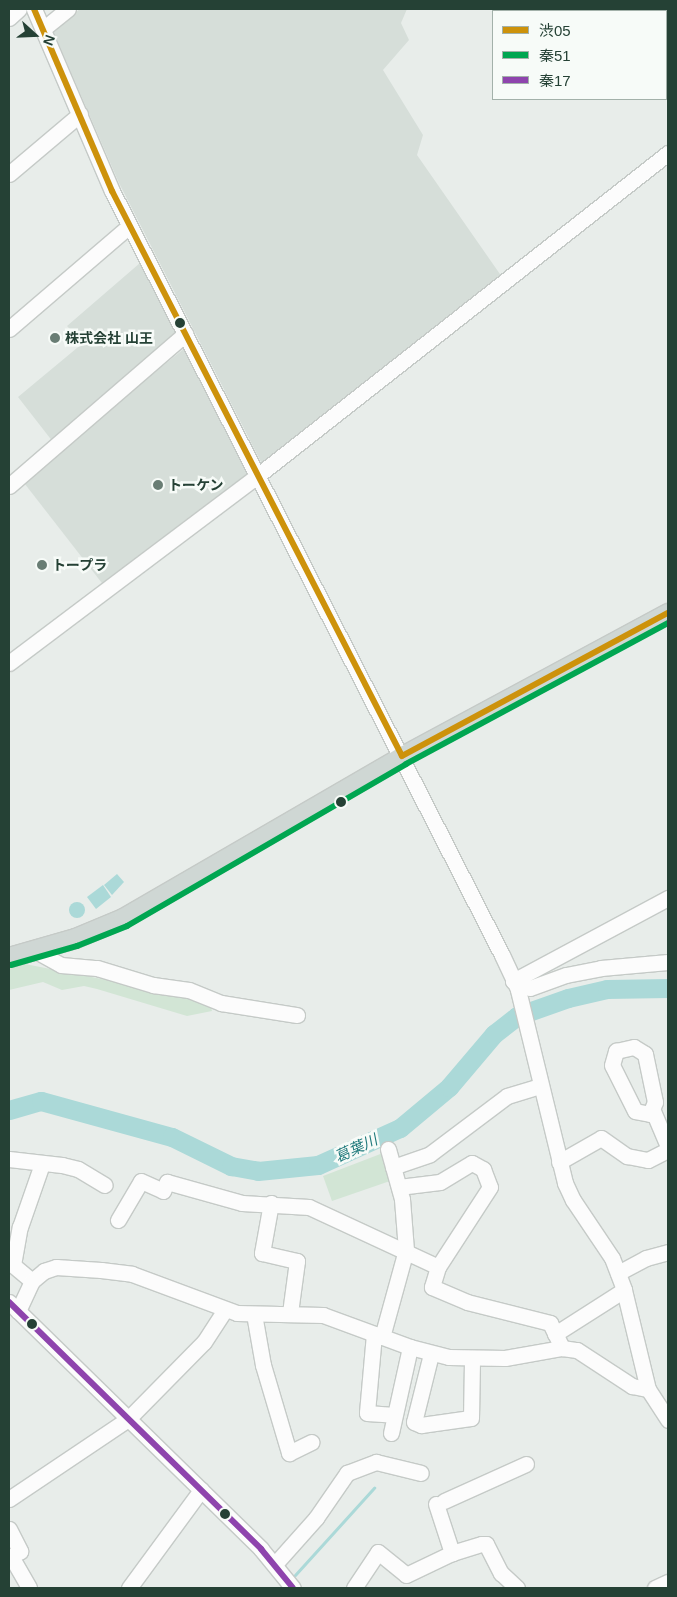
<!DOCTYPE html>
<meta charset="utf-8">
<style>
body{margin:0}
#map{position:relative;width:677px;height:1597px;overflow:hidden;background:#e8edea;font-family:Arial,"Noto Sans JP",sans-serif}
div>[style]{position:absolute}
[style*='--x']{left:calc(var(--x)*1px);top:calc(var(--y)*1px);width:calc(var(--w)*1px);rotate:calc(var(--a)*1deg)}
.built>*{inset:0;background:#d6ded9}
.green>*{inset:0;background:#d2e5d5}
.water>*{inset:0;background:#abd9d8}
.round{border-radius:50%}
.stream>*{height:3px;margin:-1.5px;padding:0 1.5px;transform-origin:1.5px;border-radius:1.5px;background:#abd9d8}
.river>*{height:19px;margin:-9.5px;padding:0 9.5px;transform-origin:9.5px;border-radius:9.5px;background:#abd9d8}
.roads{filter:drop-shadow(1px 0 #c5cac7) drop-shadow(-1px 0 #c5cac7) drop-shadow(0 1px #c5cac7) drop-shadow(0 -1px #c5cac7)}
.minor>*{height:15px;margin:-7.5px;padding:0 7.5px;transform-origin:7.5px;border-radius:7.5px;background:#fcfcfc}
.major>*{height:19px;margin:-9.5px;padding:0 9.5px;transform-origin:9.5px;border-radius:9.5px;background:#cfd7d4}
.bus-1>*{height:6px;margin:-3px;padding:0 3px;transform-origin:3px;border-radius:3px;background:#cd920b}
.bus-2>*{height:6px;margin:-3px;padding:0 3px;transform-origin:3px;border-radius:3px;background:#00a651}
.bus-3>*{height:6px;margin:-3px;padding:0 3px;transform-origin:3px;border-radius:3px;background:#8e44ad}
.dots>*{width:14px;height:14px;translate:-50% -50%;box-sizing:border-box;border:2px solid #f7fbf8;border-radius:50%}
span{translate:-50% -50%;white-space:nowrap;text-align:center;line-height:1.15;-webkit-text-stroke:5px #f7fbf8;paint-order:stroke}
.poi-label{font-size:14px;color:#254135;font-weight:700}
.left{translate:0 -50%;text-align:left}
.water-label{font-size:15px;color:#207a7c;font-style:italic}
.frame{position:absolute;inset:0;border:10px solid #254135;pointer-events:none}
.legend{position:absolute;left:492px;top:10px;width:175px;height:90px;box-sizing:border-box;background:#f7fbf8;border:1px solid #a3b1aa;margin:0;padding:6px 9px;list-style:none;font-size:15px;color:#254135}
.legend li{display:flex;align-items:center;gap:10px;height:25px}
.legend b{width:25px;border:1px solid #a3b1aa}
.north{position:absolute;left:10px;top:10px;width:50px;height:50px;-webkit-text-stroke:4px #f7fbf8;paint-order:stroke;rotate:110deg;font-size:14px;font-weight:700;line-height:20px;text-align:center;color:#254135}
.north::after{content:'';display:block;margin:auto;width:18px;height:22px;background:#254135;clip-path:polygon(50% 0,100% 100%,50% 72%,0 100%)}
</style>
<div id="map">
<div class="built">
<i style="clip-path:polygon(80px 9px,407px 9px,401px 23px,409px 40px,383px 70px,423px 135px,417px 155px,502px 277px,263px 466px,119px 183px,53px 31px)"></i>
<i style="clip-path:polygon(140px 263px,176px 334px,53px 442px,18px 397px,83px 343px,67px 326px)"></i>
<i style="clip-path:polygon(185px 348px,251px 475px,105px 587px,21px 479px)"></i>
</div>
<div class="green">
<i style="clip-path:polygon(25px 964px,194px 997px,210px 1004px,212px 1011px,187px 1016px,97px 989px,84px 986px,62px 990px,43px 982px,9px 990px,9px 967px)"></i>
<i style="clip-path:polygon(383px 1153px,390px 1181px,332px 1201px,323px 1176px)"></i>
</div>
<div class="water">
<i style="clip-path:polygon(117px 874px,124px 882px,112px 895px,104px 885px)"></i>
<i style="clip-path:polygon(103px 885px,111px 897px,96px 909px,87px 897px)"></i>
<i class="round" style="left:69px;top:902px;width:16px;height:16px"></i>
</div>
<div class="stream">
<i style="--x:295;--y:1575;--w:118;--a:-47.8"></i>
</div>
<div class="river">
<i style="--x:9;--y:1110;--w:33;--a:-16"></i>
<i style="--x:41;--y:1101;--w:136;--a:15.4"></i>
<i style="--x:172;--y:1137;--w:66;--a:26.2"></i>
<i style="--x:231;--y:1166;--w:27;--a:10"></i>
<i style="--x:258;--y:1171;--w:60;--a:-5.7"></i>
<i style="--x:318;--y:1165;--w:90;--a:-24.3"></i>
<i style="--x:400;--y:1128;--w:64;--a:-39.9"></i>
<i style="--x:449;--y:1087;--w:70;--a:-49.7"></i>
<i style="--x:494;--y:1034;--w:29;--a:-38"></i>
<i style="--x:517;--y:1016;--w:54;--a:-19.4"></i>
<i style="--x:568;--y:998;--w:40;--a:-13"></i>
<i style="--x:607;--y:989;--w:61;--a:-0.9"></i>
</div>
<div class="roads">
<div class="minor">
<i style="--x:34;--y:9;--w:198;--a:66.8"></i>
<i style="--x:112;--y:191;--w:858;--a:62.96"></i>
<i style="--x:502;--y:955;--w:38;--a:65"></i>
<i style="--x:518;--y:990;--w:199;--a:76.3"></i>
<i style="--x:565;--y:1183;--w:19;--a:65"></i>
<i style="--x:573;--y:1200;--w:70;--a:56.1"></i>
<i style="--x:612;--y:1258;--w:34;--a:69"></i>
<i style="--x:624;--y:1290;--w:102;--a:76.4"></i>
<i style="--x:648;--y:1389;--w:37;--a:57"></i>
<i style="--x:9;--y:18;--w:13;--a:-42"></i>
<i style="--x:43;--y:29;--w:32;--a:-39"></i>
<i style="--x:9;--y:174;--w:93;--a:-40.2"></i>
<i style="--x:9;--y:329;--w:158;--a:-40.6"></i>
<i style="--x:9;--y:486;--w:233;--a:-40.8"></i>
<i style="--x:9;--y:663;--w:311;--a:-37"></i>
<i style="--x:257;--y:476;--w:523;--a:-38.16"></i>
<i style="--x:34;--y:950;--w:31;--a:29"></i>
<i style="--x:61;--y:965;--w:36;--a:5"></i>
<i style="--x:97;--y:968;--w:59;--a:16.9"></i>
<i style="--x:153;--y:985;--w:36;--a:8"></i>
<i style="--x:189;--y:990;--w:35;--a:22"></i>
<i style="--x:221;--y:1003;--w:77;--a:9"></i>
<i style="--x:513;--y:981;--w:176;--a:-28.2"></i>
<i style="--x:513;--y:981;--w:18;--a:22"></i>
<i style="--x:530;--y:988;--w:38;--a:-20"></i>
<i style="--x:566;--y:975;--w:36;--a:-11"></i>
<i style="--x:601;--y:968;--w:67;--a:-5.1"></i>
<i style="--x:634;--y:1047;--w:13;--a:32"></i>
<i style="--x:645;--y:1054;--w:49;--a:78.2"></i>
<i style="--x:655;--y:1102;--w:13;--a:113"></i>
<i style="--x:650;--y:1114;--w:15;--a:-169"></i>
<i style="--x:635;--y:1111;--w:51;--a:-116.6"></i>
<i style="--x:612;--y:1065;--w:15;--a:-74"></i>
<i style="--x:616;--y:1051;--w:18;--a:-13"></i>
<i style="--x:653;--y:1111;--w:38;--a:67"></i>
<i style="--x:9;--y:1159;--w:53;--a:6.5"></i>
<i style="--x:62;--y:1165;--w:16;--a:14"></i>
<i style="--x:78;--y:1169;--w:31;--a:31"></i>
<i style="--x:559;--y:1162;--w:48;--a:-29.7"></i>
<i style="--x:601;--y:1138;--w:32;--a:35"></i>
<i style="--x:627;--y:1156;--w:21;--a:11"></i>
<i style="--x:648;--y:1160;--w:22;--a:-27"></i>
<i style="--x:393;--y:1167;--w:39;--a:-19"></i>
<i style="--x:430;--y:1154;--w:96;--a:-37"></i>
<i style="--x:507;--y:1096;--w:34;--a:-17"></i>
<i style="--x:399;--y:1187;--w:41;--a:-7"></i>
<i style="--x:440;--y:1182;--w:37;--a:-31"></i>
<i style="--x:472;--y:1163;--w:13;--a:29"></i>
<i style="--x:483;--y:1169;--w:19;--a:69"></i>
<i style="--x:490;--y:1187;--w:95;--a:123"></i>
<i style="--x:438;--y:1267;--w:21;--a:107"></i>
<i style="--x:432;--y:1287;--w:38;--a:23"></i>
<i style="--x:467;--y:1302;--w:86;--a:14.2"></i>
<i style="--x:550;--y:1323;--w:28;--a:64"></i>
<i style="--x:271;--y:1203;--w:51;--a:100.2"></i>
<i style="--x:262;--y:1253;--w:36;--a:13"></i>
<i style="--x:297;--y:1261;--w:52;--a:97.7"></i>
<i style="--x:118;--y:1220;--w:45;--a:-59.5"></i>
<i style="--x:141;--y:1181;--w:24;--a:24"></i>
<i style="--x:163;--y:1191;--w:10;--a:-66"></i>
<i style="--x:167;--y:1182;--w:78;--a:15.6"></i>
<i style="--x:242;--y:1203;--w:67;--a:3.4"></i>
<i style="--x:309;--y:1207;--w:142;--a:24.9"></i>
<i style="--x:618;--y:1273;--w:32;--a:-28"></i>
<i style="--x:646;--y:1258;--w:23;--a:-15"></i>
<i style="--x:32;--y:1281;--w:25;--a:-140"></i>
<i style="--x:13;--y:1265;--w:39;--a:-80"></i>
<i style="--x:20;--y:1227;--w:67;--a:-70.8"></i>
<i style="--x:9;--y:1302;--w:353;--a:44.4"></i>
<i style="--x:261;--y:1549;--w:50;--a:50.6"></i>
<i style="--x:18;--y:1311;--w:33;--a:-65"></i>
<i style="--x:32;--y:1281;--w:16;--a:-40"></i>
<i style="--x:44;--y:1271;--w:13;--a:-18"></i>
<i style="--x:56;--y:1267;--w:45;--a:3.8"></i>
<i style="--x:101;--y:1270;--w:31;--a:7"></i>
<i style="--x:132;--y:1274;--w:112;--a:20.4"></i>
<i style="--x:237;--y:1313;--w:86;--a:1.3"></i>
<i style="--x:323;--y:1315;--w:93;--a:20.2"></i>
<i style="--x:410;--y:1347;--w:40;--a:14.4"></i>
<i style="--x:449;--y:1357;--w:56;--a:1"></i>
<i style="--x:505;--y:1358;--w:58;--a:-10"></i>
<i style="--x:562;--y:1348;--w:15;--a:8"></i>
<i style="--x:577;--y:1350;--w:66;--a:33.2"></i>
<i style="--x:632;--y:1386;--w:16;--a:11"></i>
<i style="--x:254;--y:1314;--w:52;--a:80"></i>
<i style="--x:263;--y:1365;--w:92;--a:73.5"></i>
<i style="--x:289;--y:1453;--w:25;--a:-26"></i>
<i style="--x:374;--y:1334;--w:79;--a:95.1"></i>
<i style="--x:367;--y:1413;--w:27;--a:4"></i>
<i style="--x:555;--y:1334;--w:82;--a:-32.5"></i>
<i style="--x:382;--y:1337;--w:90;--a:-74.6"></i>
<i style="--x:406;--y:1250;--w:51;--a:-94.5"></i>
<i style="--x:402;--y:1199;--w:52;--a:-105.6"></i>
<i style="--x:431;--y:1354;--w:70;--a:104"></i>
<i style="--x:414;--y:1422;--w:8;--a:23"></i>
<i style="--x:421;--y:1425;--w:50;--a:-8"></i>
<i style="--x:471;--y:1418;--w:59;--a:-89"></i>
<i style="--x:391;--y:1433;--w:88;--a:-77.5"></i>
<i style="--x:9;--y:1499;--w:143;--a:-33.9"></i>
<i style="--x:128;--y:1419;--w:108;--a:-45.4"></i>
<i style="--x:204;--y:1342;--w:38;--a:-57"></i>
<i style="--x:444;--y:1501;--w:90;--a:-24.3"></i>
<i style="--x:436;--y:1504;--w:52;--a:71.9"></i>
<i style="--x:9;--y:1529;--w:25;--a:63"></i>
<i style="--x:20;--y:1551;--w:13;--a:148"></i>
<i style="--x:12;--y:1558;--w:34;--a:60"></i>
<i style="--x:275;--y:1564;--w:62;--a:-48.3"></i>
<i style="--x:316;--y:1518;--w:55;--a:-55.4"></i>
<i style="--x:347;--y:1473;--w:31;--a:-21"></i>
<i style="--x:376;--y:1462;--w:46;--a:13.7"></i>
<i style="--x:129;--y:1588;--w:122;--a:-53.7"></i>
<i style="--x:354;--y:1588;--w:43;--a:-56.3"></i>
<i style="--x:378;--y:1552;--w:36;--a:39"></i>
<i style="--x:406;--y:1575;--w:51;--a:-25.6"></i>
<i style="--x:452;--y:1553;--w:31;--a:-17"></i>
<i style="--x:482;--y:1544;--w:4;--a:0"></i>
<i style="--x:486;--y:1544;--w:33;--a:63"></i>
<i style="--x:501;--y:1573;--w:22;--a:43"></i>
<i style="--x:655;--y:1588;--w:14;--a:-25"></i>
</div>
<div class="major">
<i style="--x:9;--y:957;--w:69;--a:-16.1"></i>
<i style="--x:75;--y:938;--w:52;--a:-22.6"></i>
<i style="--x:123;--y:918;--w:323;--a:-30.1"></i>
<i style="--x:402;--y:756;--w:302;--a:-28.3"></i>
</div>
</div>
<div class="bus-1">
<i style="--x:34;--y:9;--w:198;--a:66.8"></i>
<i style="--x:112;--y:191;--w:635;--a:62.83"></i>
<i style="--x:402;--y:756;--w:302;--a:-28.3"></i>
</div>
<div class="bus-2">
<i style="--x:11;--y:965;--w:69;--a:-16.1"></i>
<i style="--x:77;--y:946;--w:54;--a:-21.8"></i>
<i style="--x:127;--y:926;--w:323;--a:-30.1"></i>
<i style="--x:406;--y:764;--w:298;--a:-28.3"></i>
</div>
<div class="bus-3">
<i style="--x:9;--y:1302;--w:353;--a:44.4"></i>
<i style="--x:261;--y:1549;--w:50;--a:50.6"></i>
</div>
<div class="dots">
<i style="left:180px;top:323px;background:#254135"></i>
<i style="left:55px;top:338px;background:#697d74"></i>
<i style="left:158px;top:485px;background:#697d74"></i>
<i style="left:42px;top:565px;background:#697d74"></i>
<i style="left:341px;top:802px;background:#254135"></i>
<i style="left:32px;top:1324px;background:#254135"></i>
<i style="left:225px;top:1514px;background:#254135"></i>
</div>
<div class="poi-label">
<span class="left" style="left:65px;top:338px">株式会社 山王</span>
<span class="left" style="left:168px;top:485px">トーケン</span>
<span class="left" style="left:52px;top:565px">トープラ</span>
</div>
<div class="water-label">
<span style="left:356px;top:1148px;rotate:-25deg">葛葉川</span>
</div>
<div class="frame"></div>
<ul class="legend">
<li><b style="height:6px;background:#cd920b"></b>渋05</li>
<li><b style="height:6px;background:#00a651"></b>秦51</li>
<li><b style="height:6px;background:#8e44ad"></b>秦17</li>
</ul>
<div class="north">N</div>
</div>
